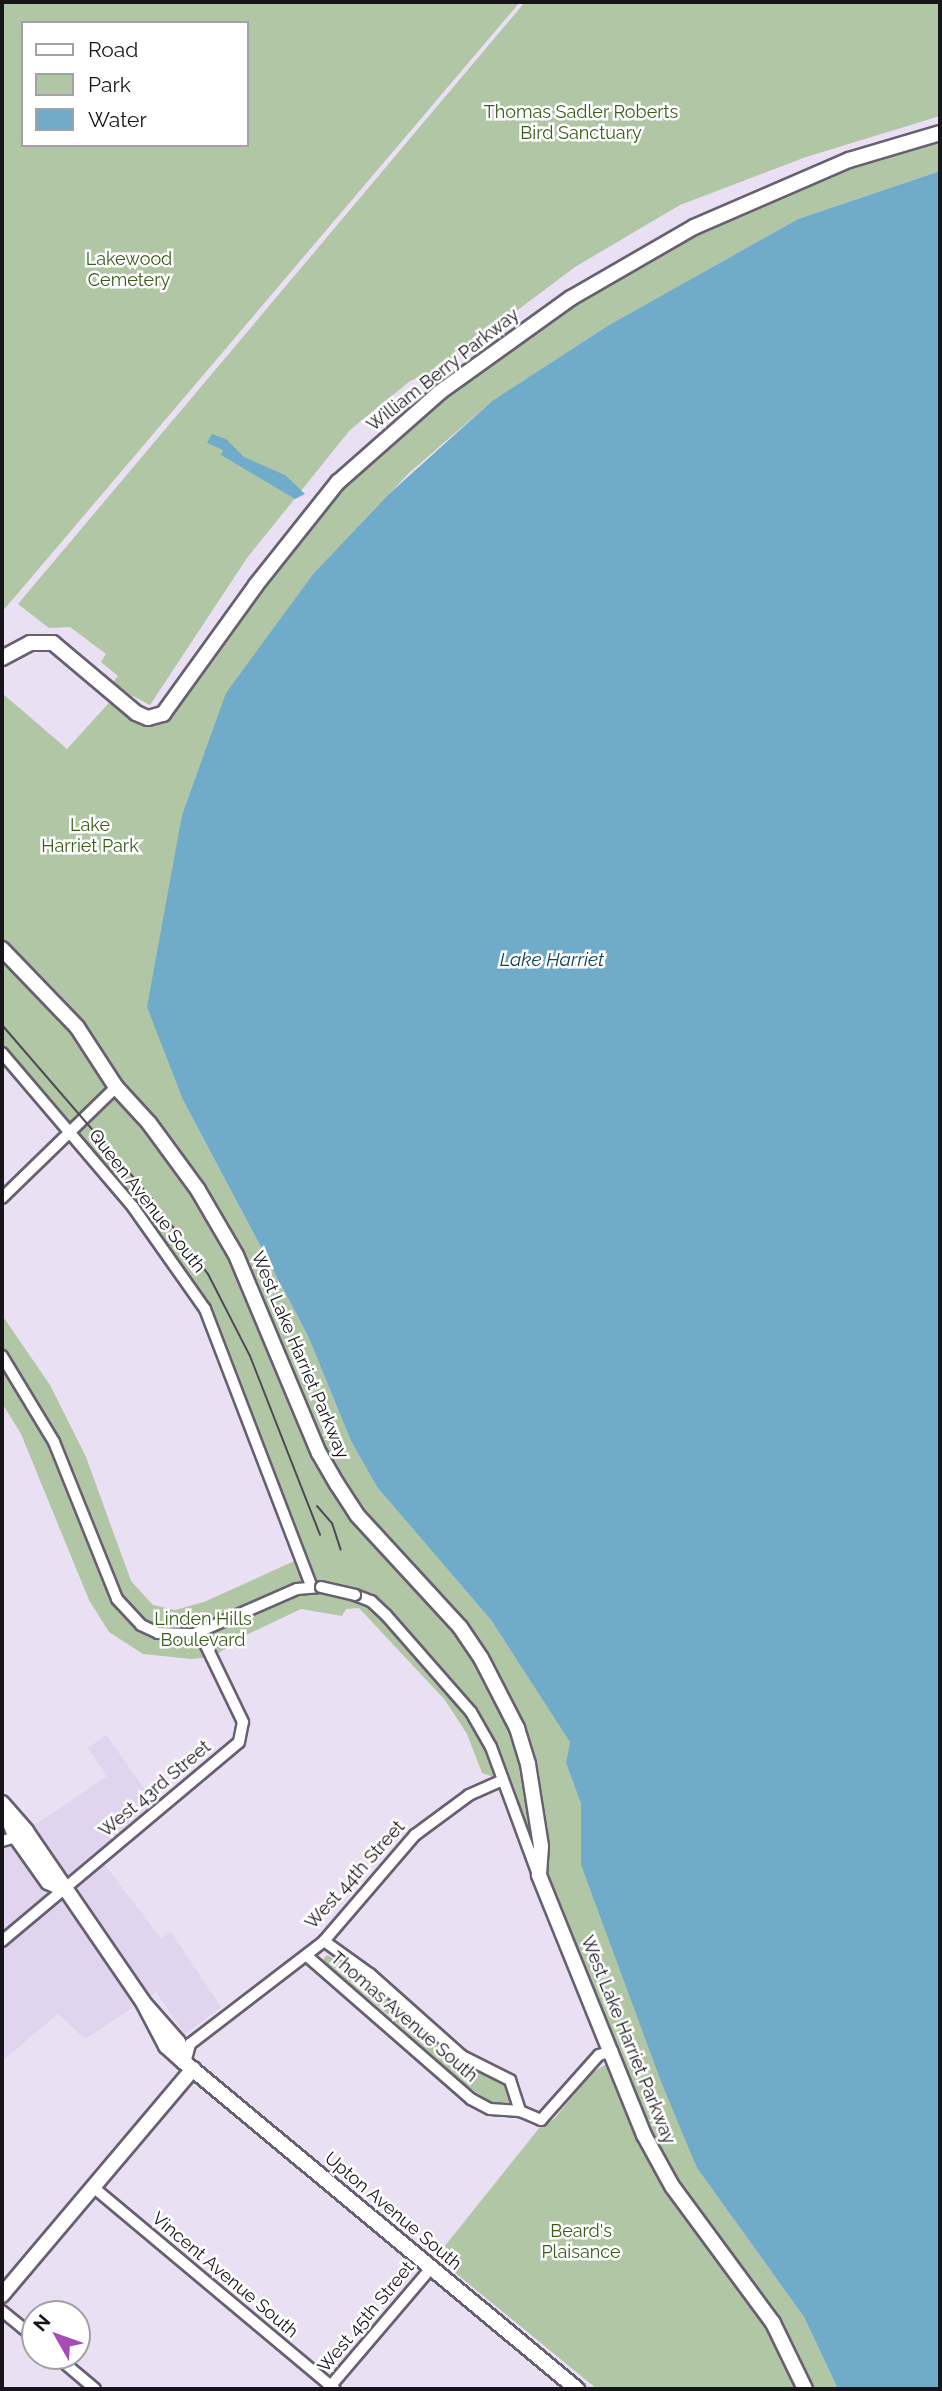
<!DOCTYPE html>
<style>
body{margin:0}
#map{position:relative;width:942px;height:2391px;overflow:hidden;background:#e9e0f4;font-family:Raleway,sans-serif}
div>[style]{position:absolute}
[style*='--x']{left:calc(var(--x)*1px);top:calc(var(--y)*1px);width:calc(var(--w)*1px);rotate:calc(var(--a)*1deg)}
.built>*{inset:0;background:#e0d4ee}
.green>*{inset:0;background:#b1c6a4}
.water>*{inset:0;background:#70acc9}
.roads{filter:drop-shadow(2px 0 #686071) drop-shadow(-2px 0 #686071) drop-shadow(0 2px #686071) drop-shadow(0 -2px #686071)}
.minor>*{height:10px;margin:-5px;padding:0 5px;transform-origin:5px;border-radius:5px;background:#fff}
.tertiary>*{height:14px;margin:-7px;padding:0 7px;transform-origin:7px;border-radius:7px;background:#fff}
.tram>*{height:2px;margin:-1px;padding:0 1px;transform-origin:1px;border-radius:1px;background:#4e4954}
.bridges{filter:drop-shadow(2px 0 #686071) drop-shadow(-2px 0 #686071) drop-shadow(0 2px #686071) drop-shadow(0 -2px #686071)}
.minor-bridge>*{height:10px;margin:-5px;padding:0 5px;transform-origin:5px;border-radius:5px;background:#fff}
span{translate:-50% -50%;white-space:nowrap;text-align:center;line-height:1.15;-webkit-text-stroke:5px #fff;paint-order:stroke}
.park-label{font-size:18px;color:#395d18}
.street-label{font-size:18px;color:#17141b}
.water-label{font-size:19px;color:#104358;font-style:italic}
.frame{position:absolute;inset:0;border:4px solid #17141b;pointer-events:none}
.legend{position:absolute;left:21px;top:21px;width:228px;height:126px;box-sizing:border-box;background:#fff;border:2px solid #a2a1a4;margin:0;padding:9px 12px;list-style:none;font-size:21px;color:#17141b}
.legend li{display:flex;align-items:center;gap:14px;height:35px}
.legend b{width:35px;border:2px solid #a2a1a4}
.north{position:absolute;left:21px;top:2300px;width:70px;height:70px;box-sizing:border-box;background:#fff;border:2px solid #a2a1a4;border-radius:50%;rotate:310deg;font-size:19px;font-weight:700;line-height:28px;text-align:center;color:#17141b}
.north::after{content:'';display:block;margin:auto;width:24px;height:32px;background:#a74cb7;clip-path:polygon(50% 0,100% 100%,50% 72%,0 100%)}
</style>
<div id="map">
<div class="built">
<i style="clip-path:polygon(106px 1735px,161px 1812px,102px 1861px,161px 1939px,171px 1932px,221px 2007px,185px 2034px,156px 1992px,85px 2039px,58px 2014px,2px 2061px,2px 1841px,26px 1831px,107px 1776px,88px 1748px)"></i>
</div>
<div class="green">
<i style="clip-path:polygon(evenodd,2px 2px,520px 2px,2px 612px,2px 2px,23px 23px,247px 23px,247px 145px,23px 145px,23px 23px)"></i>
<i style="clip-path:polygon(525px 2px,940px 2px,940px 116px,806px 157px,680px 205px,575px 267px,438px 370px,410px 381px,350px 430px,247px 558px,150px 705px,129px 694px,113px 682px,118px 676px,101px 662px,106px 654px,70px 627px,49px 628px,18px 604px)"></i>
<i style="clip-path:polygon(940px 133px,940px 171px,798px 219px,609px 325px,492px 401px,409px 473px,313px 574px,227px 693px,182px 815px,172px 880px,183px 1100px,308px 1336px,351px 1441px,377px 1487px,491px 1620px,571px 1742px,566px 1763px,581px 1804px,581px 1865px,697px 2168px,804px 2317px,838px 2389px,805px 2389px,794px 2361px,672px 2186px,503px 1780px,482px 1773px,467px 1734px,445px 1700px,359px 1608px,346px 1609px,342px 1616px,301px 1609px,242px 1637px,213px 1657px,191px 1659px,143px 1654px,109px 1632px,89px 1600px,21px 1434px,2px 1403px,2px 1315px,50px 1385px,86px 1457px,131px 1581px,153px 1605px,175px 1610px,204px 1602px,301px 1558px,238px 1386px,183px 1273px,2px 1053px,2px 693px,67px 749px,116px 695px,156px 717px,338px 482px,529px 326px,762px 194px)"></i>
<i style="clip-path:polygon(327px 1955px,353px 1971px,471px 2068px,501px 2080px,508px 2087px,511px 2103px,492px 2103px,460px 2081px,386px 2013px,321px 1962px)"></i>
<i style="clip-path:polygon(608px 2063px,641px 2137px,755px 2305px,788px 2363px,797px 2389px,597px 2389px,436px 2257px,540px 2127px,554px 2119px,592px 2073px)"></i>
</div>
<div class="water">
<i style="clip-path:polygon(940px 171px,940px 2389px,838px 2389px,804px 2317px,697px 2168px,662px 2084px,581px 1865px,581px 1804px,566px 1763px,570px 1742px,491px 1620px,377px 1487px,351px 1441px,308px 1336px,183px 1100px,147px 1007px,182px 815px,226px 693px,313px 574px,389px 494px,492px 401px,609px 325px,798px 219px)"></i>
<i style="clip-path:polygon(212px 434px,226px 439px,244px 457px,285px 475px,305px 494px,295px 499px,221px 455px,223px 450px,207px 443px)"></i>
</div>
<div class="roads">
<div class="minor">
<i style="--x:2;--y:1053;--w:202;--a:49.6"></i>
<i style="--x:133;--y:1207;--w:125;--a:54.8"></i>
<i style="--x:205;--y:1309;--w:296;--a:69"></i>
<i style="--x:2;--y:1198;--w:159;--a:-44.2"></i>
<i style="--x:2;--y:1356;--w:100;--a:58.8"></i>
<i style="--x:54;--y:1442;--w:169;--a:68.1"></i>
<i style="--x:117;--y:1599;--w:35;--a:47"></i>
<i style="--x:141;--y:1625;--w:19;--a:25"></i>
<i style="--x:158;--y:1633;--w:36;--a:2"></i>
<i style="--x:194;--y:1634;--w:112;--a:-23.6"></i>
<i style="--x:297;--y:1589;--w:21;--a:-5"></i>
<i style="--x:355;--y:1595;--w:17;--a:21"></i>
<i style="--x:371;--y:1601;--w:21;--a:43"></i>
<i style="--x:386;--y:1615;--w:129;--a:48.8"></i>
<i style="--x:471;--y:1712;--w:40;--a:60.3"></i>
<i style="--x:491;--y:1747;--w:133;--a:69.8"></i>
<i style="--x:2;--y:1841;--w:15;--a:-16"></i>
<i style="--x:2;--y:1941;--w:309;--a:-40"></i>
<i style="--x:239;--y:1742;--w:20;--a:-79"></i>
<i style="--x:243;--y:1722;--w:99;--a:-115.8"></i>
<i style="--x:324;--y:1941;--w:57;--a:35.7"></i>
<i style="--x:370;--y:1974;--w:123;--a:41.7"></i>
<i style="--x:462;--y:2056;--w:54;--a:26.6"></i>
<i style="--x:510;--y:2080;--w:33;--a:72"></i>
<i style="--x:307;--y:1956;--w:218;--a:41.1"></i>
<i style="--x:471;--y:2099;--w:21;--a:28"></i>
<i style="--x:490;--y:2109;--w:30;--a:4"></i>
<i style="--x:520;--y:2111;--w:23;--a:23"></i>
<i style="--x:541;--y:2120;--w:87;--a:-48.3"></i>
<i style="--x:599;--y:2055;--w:14;--a:-17"></i>
<i style="--x:185;--y:2063;--w:20;--a:-75"></i>
<i style="--x:190;--y:2044;--w:169;--a:-37.5"></i>
<i style="--x:324;--y:1941;--w:140;--a:-49.4"></i>
<i style="--x:415;--y:1835;--w:67;--a:-36.5"></i>
<i style="--x:469;--y:1795;--w:37;--a:-24"></i>
<i style="--x:93;--y:2187;--w:315;--a:39.9"></i>
<i style="--x:2;--y:2311;--w:43;--a:39.3"></i>
<i style="--x:56;--y:2356;--w:51;--a:40.2"></i>
<i style="--x:328;--y:2389;--w:159;--a:-49.6"></i>
</div>
<div class="tertiary">
<i style="--x:2;--y:658;--w:32;--a:-28"></i>
<i style="--x:30;--y:643;--w:23;--a:0"></i>
<i style="--x:53;--y:643;--w:109;--a:40.1"></i>
<i style="--x:136;--y:713;--w:13;--a:23"></i>
<i style="--x:148;--y:718;--w:16;--a:-15"></i>
<i style="--x:163;--y:714;--w:159;--a:-54.2"></i>
<i style="--x:256;--y:585;--w:132;--a:-51.5"></i>
<i style="--x:338;--y:482;--w:136;--a:-41.4"></i>
<i style="--x:440;--y:392;--w:161;--a:-35.7"></i>
<i style="--x:571;--y:298;--w:142;--a:-30"></i>
<i style="--x:694;--y:227;--w:169;--a:-23.4"></i>
<i style="--x:849;--y:160;--w:95;--a:-16.5"></i>
<i style="--x:2;--y:949;--w:108;--a:46.1"></i>
<i style="--x:77;--y:1027;--w:72;--a:57"></i>
<i style="--x:116;--y:1087;--w:49;--a:47.5"></i>
<i style="--x:149;--y:1123;--w:83;--a:53.8"></i>
<i style="--x:198;--y:1190;--w:75;--a:59.7"></i>
<i style="--x:236;--y:1255;--w:215;--a:67.3"></i>
<i style="--x:319;--y:1453;--w:36;--a:60"></i>
<i style="--x:337;--y:1484;--w:37;--a:57"></i>
<i style="--x:357;--y:1515;--w:152;--a:47.4"></i>
<i style="--x:460;--y:1627;--w:37;--a:56"></i>
<i style="--x:481;--y:1658;--w:79;--a:62.8"></i>
<i style="--x:517;--y:1728;--w:38;--a:73"></i>
<i style="--x:528;--y:1764;--w:83;--a:81"></i>
<i style="--x:541;--y:1846;--w:29;--a:94"></i>
<i style="--x:539;--y:1875;--w:280;--a:68"></i>
<i style="--x:644;--y:2135;--w:58;--a:61.2"></i>
<i style="--x:672;--y:2186;--w:170;--a:53.6"></i>
<i style="--x:773;--y:2323;--w:73;--a:64.1"></i>
<i style="--x:2;--y:1803;--w:37;--a:49"></i>
<i style="--x:26;--y:1831;--w:207;--a:55.6"></i>
<i style="--x:143;--y:2002;--w:53;--a:48.8"></i>
<i style="--x:178;--y:2042;--w:19;--a:72"></i>
<i style="--x:6;--y:1814;--w:25;--a:67"></i>
<i style="--x:16;--y:1837;--w:55;--a:54.6"></i>
<i style="--x:48;--y:1882;--w:17;--a:24"></i>
<i style="--x:143;--y:2002;--w:50;--a:62.4"></i>
<i style="--x:166;--y:2046;--w:25;--a:42"></i>
<i style="--x:185;--y:2063;--w:510;--a:39.75"></i>
<i style="--x:2;--y:2295;--w:296;--a:-49.8"></i>
</div>
</div>
<div class="tram">
<i style="--x:2;--y:1025;--w:230;--a:49.2"></i>
<i style="--x:152;--y:1199;--w:94;--a:53.3"></i>
<i style="--x:208;--y:1274;--w:92;--a:62.9"></i>
<i style="--x:250;--y:1356;--w:192;--a:68.6"></i>
<i style="--x:317;--y:1506;--w:23;--a:49"></i>
<i style="--x:332;--y:1523;--w:28;--a:72"></i>
</div>
<div class="bridges">
<div class="minor-bridge">
<i style="--x:321;--y:1587;--w:35;--a:13"></i>
</div>
</div>
<div class="park-label">
<span style="left:581px;top:123px">Thomas Sadler Roberts<br>Bird Sanctuary</span>
<span style="left:129px;top:270px">Lakewood<br>Cemetery</span>
<span style="left:90px;top:836px">Lake<br>Harriet Park</span>
<span style="left:203px;top:1630px">Linden Hills<br>Boulevard</span>
<span style="left:581px;top:2242px">Beard's<br>Plaisance</span>
</div>
<div class="street-label">
<span style="left:443px;top:370px;rotate:-38deg">William Berry Parkway</span>
<span style="left:147px;top:1201px;rotate:52deg">Queen Avenue South</span>
<span style="left:300px;top:1355px;rotate:67deg">West Lake Harriet Parkway</span>
<span style="left:155px;top:1789px;rotate:-40deg">West 43rd Street</span>
<span style="left:355px;top:1875px;rotate:-48deg">West 44th Street</span>
<span style="left:404px;top:2017px;rotate:41deg">Thomas Avenue South</span>
<span style="left:628px;top:2040px;rotate:68deg">West Lake Harriet Parkway</span>
<span style="left:393px;top:2211px;rotate:40deg">Upton Avenue South</span>
<span style="left:225px;top:2275px;rotate:40deg">Vincent Avenue South</span>
<span style="left:366px;top:2317px;rotate:-50deg">West 45th Street</span>
</div>
<div class="water-label">
<span style="left:552px;top:960px">Lake Harriet</span>
</div>
<div class="frame"></div>
<ul class="legend">
<li><b style="height:9px;background:#fff"></b>Road</li>
<li><b style="height:19px;background:#b1c6a4"></b>Park</li>
<li><b style="height:19px;background:#70acc9"></b>Water</li>
</ul>
<div class="north">N</div>
</div>
